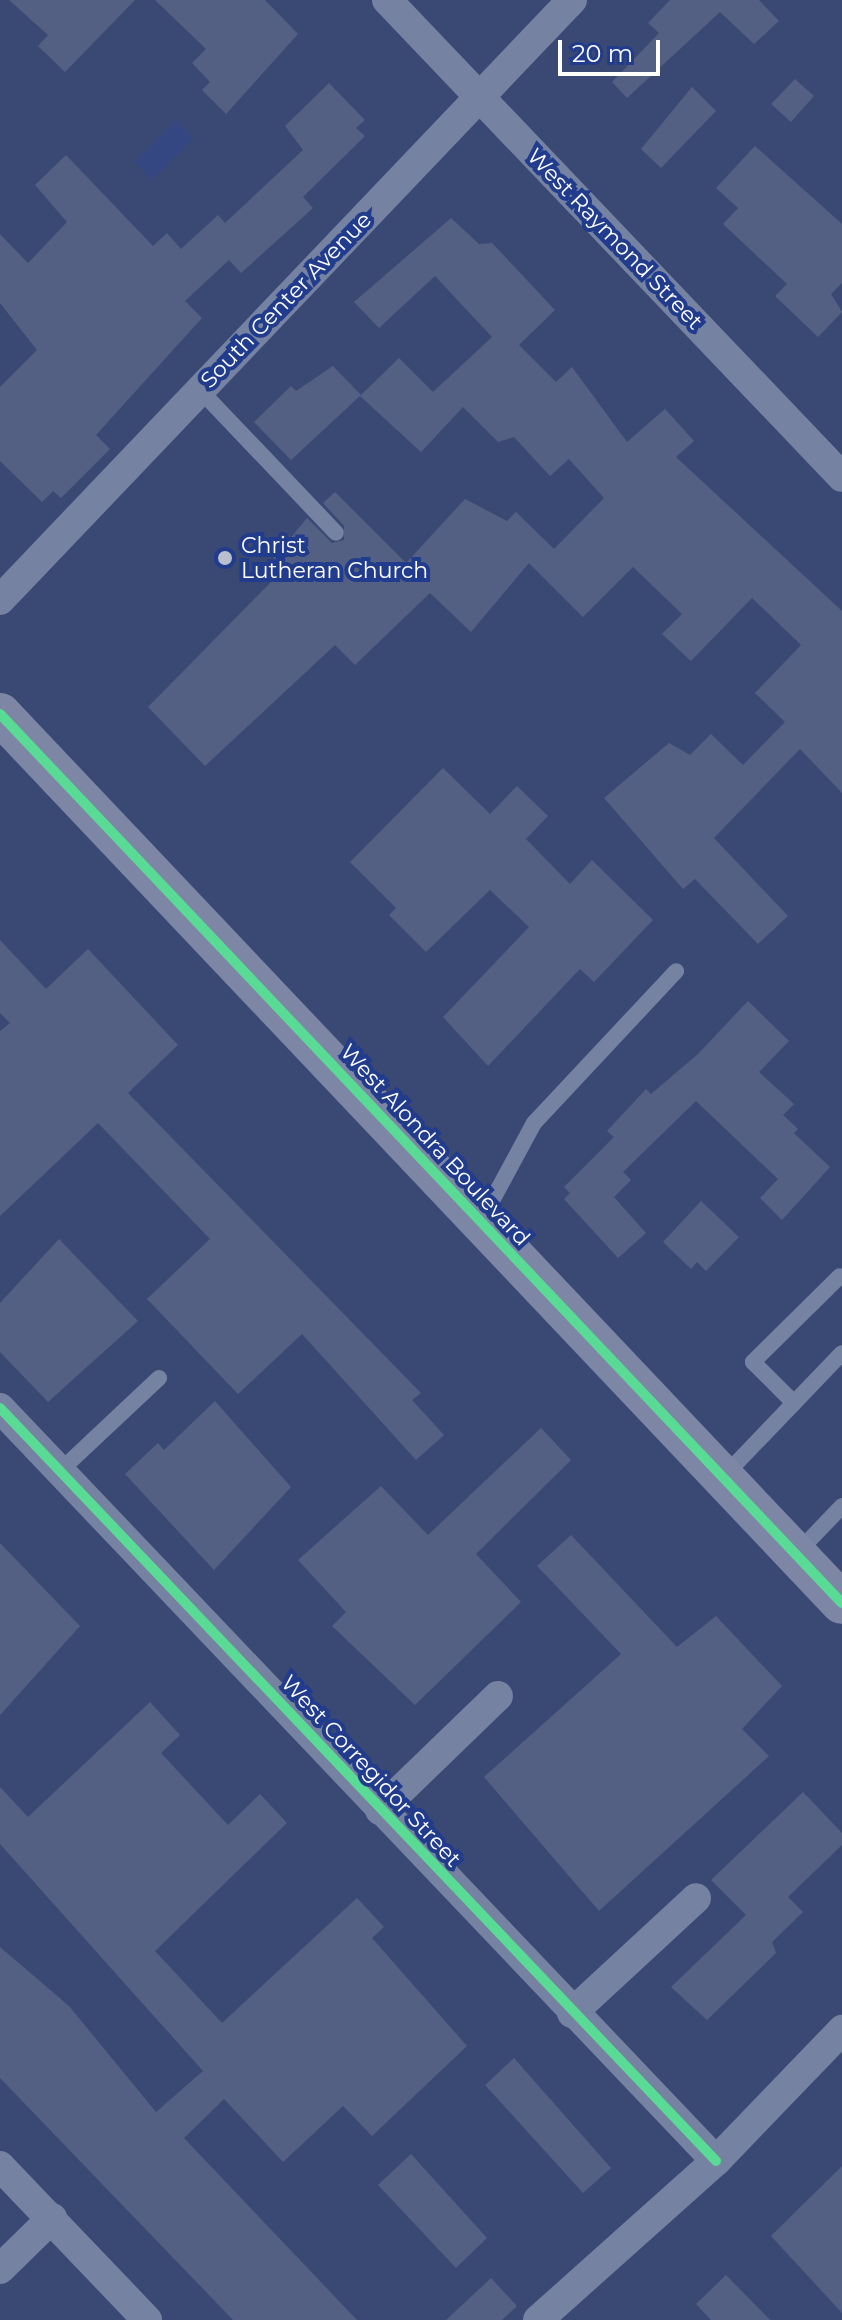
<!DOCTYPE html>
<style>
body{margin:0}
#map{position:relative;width:842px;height:2320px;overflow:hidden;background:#3a4874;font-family:Montserrat,sans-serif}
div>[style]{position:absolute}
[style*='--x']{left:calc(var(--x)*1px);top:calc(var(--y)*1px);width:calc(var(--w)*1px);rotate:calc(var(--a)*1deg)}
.water>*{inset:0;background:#354783}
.building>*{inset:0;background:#546083}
.service>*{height:16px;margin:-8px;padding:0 8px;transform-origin:8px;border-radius:8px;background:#7682a1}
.minor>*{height:30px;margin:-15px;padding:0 15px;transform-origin:15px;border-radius:15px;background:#7682a1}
.secondary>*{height:42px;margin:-21px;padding:0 21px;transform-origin:21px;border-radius:21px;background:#7d87a5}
.cycleway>*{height:10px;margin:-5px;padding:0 5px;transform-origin:5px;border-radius:5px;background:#5adb95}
.dots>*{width:22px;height:22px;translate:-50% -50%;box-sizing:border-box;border:4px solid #213b8d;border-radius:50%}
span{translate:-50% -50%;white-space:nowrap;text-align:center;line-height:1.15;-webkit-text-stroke:8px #213b8d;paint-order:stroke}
.street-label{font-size:22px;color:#fff}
.poi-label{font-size:22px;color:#fff}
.left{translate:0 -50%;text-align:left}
.scale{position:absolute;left:558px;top:40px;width:102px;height:36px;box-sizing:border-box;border:4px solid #fff;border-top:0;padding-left:10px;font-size:24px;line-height:28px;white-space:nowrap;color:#fff;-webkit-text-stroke:6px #213b8d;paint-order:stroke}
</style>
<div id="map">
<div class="water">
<i style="clip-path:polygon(176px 121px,193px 138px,152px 180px,135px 162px)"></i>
</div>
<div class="building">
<i style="clip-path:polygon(9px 0,135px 0,65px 72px,38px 46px,48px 35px)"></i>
<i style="clip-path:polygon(155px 0,265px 0,298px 34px,226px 114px,202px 90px,210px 82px,192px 63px,206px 49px)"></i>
<i style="clip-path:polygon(670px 0,759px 0,779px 21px,754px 44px,720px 12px,627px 98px,612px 82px,659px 33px,648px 23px)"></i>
<i style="clip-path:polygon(795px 79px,814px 96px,791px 122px,771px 104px)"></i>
<i style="clip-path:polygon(329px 83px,365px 120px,356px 128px,365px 136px,303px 197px,313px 208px,241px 273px,229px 260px,185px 301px,202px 318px,96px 435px,110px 449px,61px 498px,53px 491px,42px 502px,0 461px,0 387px,37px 350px,0 303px,0 234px,28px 263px,67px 222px,35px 185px,66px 155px,153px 246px,167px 233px,181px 249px,218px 215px,225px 223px,303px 150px,285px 126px)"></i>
<i style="clip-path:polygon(692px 87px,716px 111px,661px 168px,641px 149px)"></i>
<i style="clip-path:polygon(755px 146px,842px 224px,842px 283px,831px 294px,842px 312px,818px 337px,775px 296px,787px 284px,723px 224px,738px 208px,716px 188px)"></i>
<i style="clip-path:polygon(451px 218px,479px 244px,492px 243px,555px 310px,519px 345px,556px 382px,572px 367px,627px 442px,665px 409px,694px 441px,676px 457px,842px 611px,842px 793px,800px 749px,714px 838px,788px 916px,758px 944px,695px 879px,683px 889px,604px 798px,669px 743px,690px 755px,711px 734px,743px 765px,785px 722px,755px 693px,801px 645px,752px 598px,691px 661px,662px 634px,682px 614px,633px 567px,583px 617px,529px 563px,471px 632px,430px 593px,355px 665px,335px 645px,205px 766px,148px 707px,278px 575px,274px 558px,307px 518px,332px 543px,344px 540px,344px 526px,323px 503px,335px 492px,406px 563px,465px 499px,507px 521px,516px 512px,554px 549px,604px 498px,569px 459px,550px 476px,514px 437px,498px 442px,463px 407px,421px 452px,360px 396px,399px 358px,433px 392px,492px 337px,435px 276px,379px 328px,354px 302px)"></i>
<i style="clip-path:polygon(333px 366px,361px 395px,291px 460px,254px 422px,291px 386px,296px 391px)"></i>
<i style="clip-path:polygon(443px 768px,490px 814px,517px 786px,548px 816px,526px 839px,570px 884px,592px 860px,653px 920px,594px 982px,580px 969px,488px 1066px,443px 1017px,529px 927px,490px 890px,426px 952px,389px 915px,396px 908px,350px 862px)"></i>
<i style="clip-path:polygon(0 940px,46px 989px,88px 949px,178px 1045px,128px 1093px,421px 1393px,412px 1400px,444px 1435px,416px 1460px,302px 1334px,238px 1394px,147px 1299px,210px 1239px,98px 1123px,0 1216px,0 1031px,10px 1023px,0 1013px)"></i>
<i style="clip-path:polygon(748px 1001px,789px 1041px,759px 1072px,794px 1104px,783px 1115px,798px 1129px,794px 1133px,830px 1167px,782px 1220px,760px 1198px,778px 1179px,696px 1101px,623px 1172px,631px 1180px,614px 1197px,646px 1233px,618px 1258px,564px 1199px,570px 1193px,564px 1187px,614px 1137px,607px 1131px,646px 1089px,651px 1094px,698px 1054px)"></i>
<i style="clip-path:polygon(701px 1201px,739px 1237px,706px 1271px,697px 1262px,691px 1269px,663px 1242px)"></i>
<i style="clip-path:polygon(59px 1239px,138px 1321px,48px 1402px,0 1352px,0 1303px)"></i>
<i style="clip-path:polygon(215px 1401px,291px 1487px,214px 1570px,125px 1474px,158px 1443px,164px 1450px)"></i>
<i style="clip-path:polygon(541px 1428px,571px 1460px,476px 1554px,521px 1602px,415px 1705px,332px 1626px,346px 1612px,298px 1560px,381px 1486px,428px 1535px)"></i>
<i style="clip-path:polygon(571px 1535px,677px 1647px,716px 1616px,782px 1686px,742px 1729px,769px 1756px,599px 1911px,484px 1777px,621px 1654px,537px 1566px)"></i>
<i style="clip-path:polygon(0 1543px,80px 1626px,0 1715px)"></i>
<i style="clip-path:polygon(150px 1702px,180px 1735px,161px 1753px,228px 1825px,260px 1794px,287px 1823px,155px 1951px,222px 2023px,357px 1898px,384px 1927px,372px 1938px,467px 2046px,372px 2136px,343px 2106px,283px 2162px,224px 2099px,184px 2138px,357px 2320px,233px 2320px,0 2078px,0 1947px,69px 2006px,156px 2112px,203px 2071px,0 1844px,0 1787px,28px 1817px)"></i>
<i style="clip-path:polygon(803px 1792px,842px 1833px,842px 1845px,788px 1897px,803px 1912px,772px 1942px,776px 1953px,707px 2020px,671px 1987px,746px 1915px,711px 1880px)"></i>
<i style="clip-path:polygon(514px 2058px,611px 2168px,583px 2193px,485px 2085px)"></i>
<i style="clip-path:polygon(411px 2154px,487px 2238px,456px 2268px,378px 2185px)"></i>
<i style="clip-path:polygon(842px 2166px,842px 2313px,771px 2236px)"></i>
<i style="clip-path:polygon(726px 2275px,770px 2320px,711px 2320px,696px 2304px)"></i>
<i style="clip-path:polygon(491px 2278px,517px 2306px,502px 2320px,446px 2320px)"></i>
</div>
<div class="service">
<i style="--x:200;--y:390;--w:197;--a:46.4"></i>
<i style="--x:481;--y:1221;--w:111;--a:-61.6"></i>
<i style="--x:534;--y:1123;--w:208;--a:-46.9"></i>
<i style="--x:794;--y:1403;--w:58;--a:-135"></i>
<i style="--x:753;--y:1362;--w:122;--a:-44.7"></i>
<i style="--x:60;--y:1471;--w:136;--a:-43.2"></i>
<i style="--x:724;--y:1476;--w:170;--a:-46.2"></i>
<i style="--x:797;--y:1553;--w:65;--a:-46.2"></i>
</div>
<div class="minor">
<i style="--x:387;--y:0;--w:659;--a:46.35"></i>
<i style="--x:0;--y:600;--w:829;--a:-46.37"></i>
<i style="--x:0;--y:1408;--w:1039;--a:46.44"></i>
<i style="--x:380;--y:1810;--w:164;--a:-44"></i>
<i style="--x:572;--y:2013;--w:169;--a:-42.8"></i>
<i style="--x:0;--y:2166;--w:213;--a:46.3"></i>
<i style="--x:0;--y:2269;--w:73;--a:-44.4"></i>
<i style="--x:538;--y:2320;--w:239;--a:-41.8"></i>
<i style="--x:716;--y:2161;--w:182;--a:-46.1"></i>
</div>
<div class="secondary">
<i style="--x:0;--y:714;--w:1224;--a:46.56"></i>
</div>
<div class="cycleway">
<i style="--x:0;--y:714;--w:1224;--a:46.56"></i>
<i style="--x:0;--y:1408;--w:1039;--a:46.44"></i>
</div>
<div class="dots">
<i style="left:225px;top:558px;background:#babfce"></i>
</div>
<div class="street-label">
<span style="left:615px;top:239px;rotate:46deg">West Raymond Street</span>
<span style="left:286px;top:300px;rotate:-46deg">South Center Avenue</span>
<span style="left:435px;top:1145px;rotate:47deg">West Alondra Boulevard</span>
<span style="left:371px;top:1771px;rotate:47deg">West Corregidor Street</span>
</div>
<div class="poi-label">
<span class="left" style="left:241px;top:558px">Christ<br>Lutheran Church</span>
</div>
<div class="scale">20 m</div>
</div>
